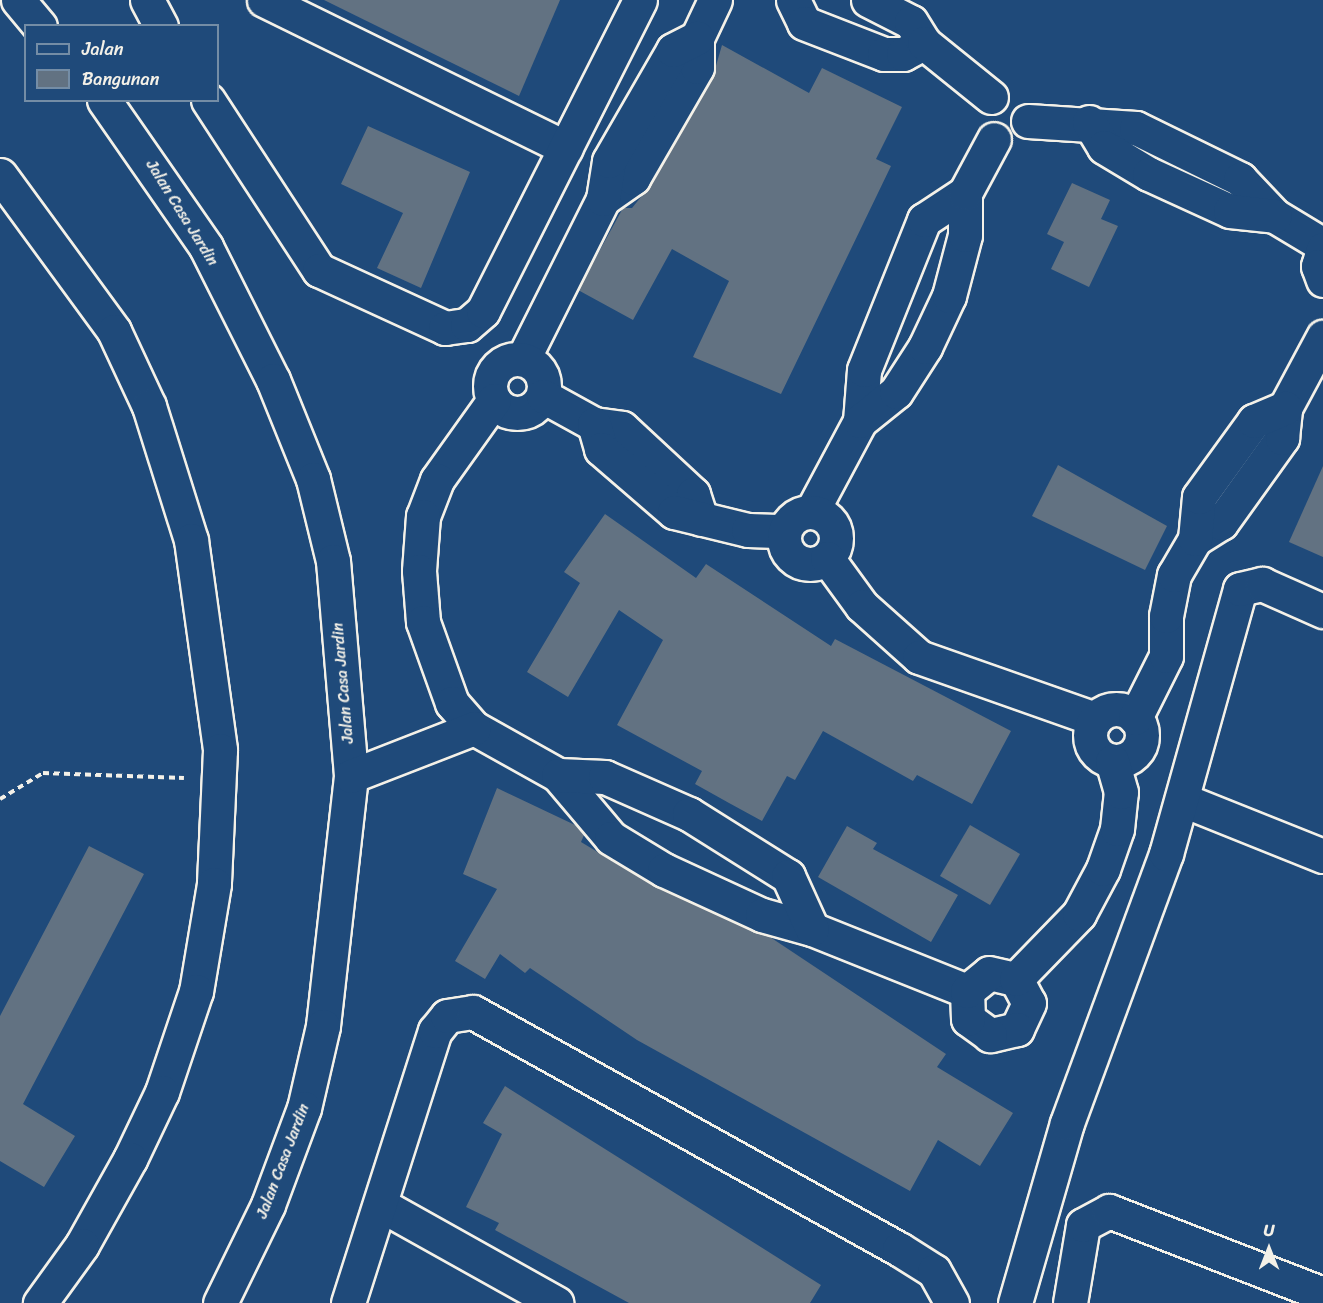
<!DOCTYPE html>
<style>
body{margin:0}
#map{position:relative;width:1323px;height:1303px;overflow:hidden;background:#1f4a7a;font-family:Sriracha,sans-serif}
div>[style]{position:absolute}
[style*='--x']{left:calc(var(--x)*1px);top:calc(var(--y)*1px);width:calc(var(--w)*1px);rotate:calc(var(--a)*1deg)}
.building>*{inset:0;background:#627282}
.path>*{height:4px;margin-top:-2px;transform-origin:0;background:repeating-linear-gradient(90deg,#f4f1e8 0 6px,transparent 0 10.5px)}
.roads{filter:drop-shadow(2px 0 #f4f1e8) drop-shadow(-2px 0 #f4f1e8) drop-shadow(0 2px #f4f1e8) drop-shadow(0 -2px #f4f1e8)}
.minor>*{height:33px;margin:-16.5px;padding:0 16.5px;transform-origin:16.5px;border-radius:16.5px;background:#1f4a7a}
.minor>.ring{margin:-16.5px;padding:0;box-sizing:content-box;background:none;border:33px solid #1f4a7a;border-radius:50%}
span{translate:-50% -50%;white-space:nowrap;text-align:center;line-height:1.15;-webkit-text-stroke:4.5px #1f4a7a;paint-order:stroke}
.street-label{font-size:16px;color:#f4f1e8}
.legend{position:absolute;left:24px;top:24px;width:195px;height:78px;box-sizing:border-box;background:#1f4a7a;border:2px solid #748da6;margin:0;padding:8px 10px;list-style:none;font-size:18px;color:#f4f1e8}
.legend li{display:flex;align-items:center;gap:12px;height:30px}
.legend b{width:30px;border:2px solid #748da6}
.north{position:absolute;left:1239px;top:1219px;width:60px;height:60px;-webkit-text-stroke:4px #1f4a7a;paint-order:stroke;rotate:0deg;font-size:16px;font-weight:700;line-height:24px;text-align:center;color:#f4f1e8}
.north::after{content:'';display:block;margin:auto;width:21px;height:27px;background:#f4f1e8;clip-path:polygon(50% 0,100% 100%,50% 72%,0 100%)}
</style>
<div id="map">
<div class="building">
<i style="clip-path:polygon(324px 0,560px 0,519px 96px)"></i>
<i style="clip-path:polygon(722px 45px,809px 93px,822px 68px,902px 107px,876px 159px,891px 166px,781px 394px,693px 357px,729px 281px,672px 249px,633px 320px,578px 290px,623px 208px,632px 208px,649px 187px,713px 76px)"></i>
<i style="clip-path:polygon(368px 126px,470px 172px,421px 288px,377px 268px,403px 213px,341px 184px)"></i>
<i style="clip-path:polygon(1072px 183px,1110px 200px,1101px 219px,1118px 226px,1089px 287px,1051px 269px,1064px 242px,1047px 234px)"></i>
<i style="clip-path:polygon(1058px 465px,1167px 526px,1145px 570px,1032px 516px)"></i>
<i style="clip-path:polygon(1323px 466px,1323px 557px,1289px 542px)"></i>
<i style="clip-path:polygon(605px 514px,696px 578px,706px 564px,831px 646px,835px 639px,1011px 731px,972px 804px,917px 775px,913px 781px,823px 731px,795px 780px,787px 776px,762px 821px,729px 803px,695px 784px,702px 771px,617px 725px,663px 640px,619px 610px,568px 697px,527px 672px,580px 583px,564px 572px)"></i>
<i style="clip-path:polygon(497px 788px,575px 825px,584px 835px,581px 842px,654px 886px,770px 937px,946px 1054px,937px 1067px,1013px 1113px,980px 1166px,938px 1140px,910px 1191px,637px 1040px,530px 968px,525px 973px,500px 954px,485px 979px,455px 961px,497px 889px,463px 874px)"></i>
<i style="clip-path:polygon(970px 825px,1020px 854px,990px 905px,940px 876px)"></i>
<i style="clip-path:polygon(847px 826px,877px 843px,873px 849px,958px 895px,931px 942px,818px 877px)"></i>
<i style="clip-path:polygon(89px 846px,144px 874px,23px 1104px,75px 1136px,44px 1187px,0 1161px,0 1016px)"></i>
<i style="clip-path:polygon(505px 1086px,821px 1285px,810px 1303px,629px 1303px,495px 1230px,499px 1223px,466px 1207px,502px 1134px,483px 1123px)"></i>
</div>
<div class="path">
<i style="--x:0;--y:799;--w:50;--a:-31.2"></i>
<i style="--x:43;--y:773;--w:141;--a:2"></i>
</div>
<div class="roads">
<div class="minor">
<i style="--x:18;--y:0;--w:34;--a:50"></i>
<i style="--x:147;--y:0;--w:30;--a:62"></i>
<i style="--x:264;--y:0;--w:336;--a:26.1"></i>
<i style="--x:793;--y:0;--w:25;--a:64"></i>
<i style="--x:804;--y:23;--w:86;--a:21.2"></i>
<i style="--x:884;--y:54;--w:19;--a:0"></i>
<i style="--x:903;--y:54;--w:24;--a:-28"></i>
<i style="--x:868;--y:0;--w:48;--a:27.1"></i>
<i style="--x:911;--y:22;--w:25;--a:58"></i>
<i style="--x:924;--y:43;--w:86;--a:38.9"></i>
<i style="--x:104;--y:100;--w:179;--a:55.2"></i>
<i style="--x:206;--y:247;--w:149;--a:63.3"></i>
<i style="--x:273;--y:380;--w:107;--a:68"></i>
<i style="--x:313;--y:479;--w:84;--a:76.3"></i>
<i style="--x:333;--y:561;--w:216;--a:85.2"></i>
<i style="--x:351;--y:776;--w:252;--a:96.4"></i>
<i style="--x:323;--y:1026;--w:84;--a:103"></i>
<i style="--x:304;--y:1108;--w:103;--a:110.4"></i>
<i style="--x:268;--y:1205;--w:109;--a:116.1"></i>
<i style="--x:208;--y:100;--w:203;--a:56.9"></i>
<i style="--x:319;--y:270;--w:139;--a:24.7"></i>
<i style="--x:445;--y:328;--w:22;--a:-8"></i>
<i style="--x:467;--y:325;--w:21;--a:-41"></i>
<i style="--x:483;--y:311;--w:348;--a:-63.2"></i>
<i style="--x:1028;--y:121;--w:108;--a:3.7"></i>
<i style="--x:1136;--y:128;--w:116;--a:26.1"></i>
<i style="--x:1240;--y:179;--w:51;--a:46.6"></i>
<i style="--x:1275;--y:216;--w:56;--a:31.1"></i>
<i style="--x:1089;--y:122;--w:29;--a:59"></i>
<i style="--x:1104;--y:147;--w:52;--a:31"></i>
<i style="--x:1149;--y:174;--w:89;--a:24.6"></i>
<i style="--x:1230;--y:211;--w:45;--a:6.3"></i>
<i style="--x:0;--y:175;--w:193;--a:53.8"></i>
<i style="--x:114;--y:331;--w:83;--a:65"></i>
<i style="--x:149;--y:406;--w:140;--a:72.6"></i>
<i style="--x:191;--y:540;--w:212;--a:82.1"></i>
<i style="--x:220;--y:750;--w:134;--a:92.6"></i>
<i style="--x:214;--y:884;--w:109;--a:99.5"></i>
<i style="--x:196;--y:991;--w:107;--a:108.6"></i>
<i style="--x:162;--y:1092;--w:74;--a:115.5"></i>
<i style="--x:130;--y:1159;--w:98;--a:119.2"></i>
<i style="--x:82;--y:1245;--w:72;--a:125.9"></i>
<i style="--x:603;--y:199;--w:37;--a:-35"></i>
<i style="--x:633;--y:178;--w:128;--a:-60"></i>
<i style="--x:697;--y:67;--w:29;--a:-90"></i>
<i style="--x:697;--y:38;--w:42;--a:-64.7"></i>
<i style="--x:1323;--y:249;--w:18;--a:106"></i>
<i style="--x:1318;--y:266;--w:15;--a:70"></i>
<i style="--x:523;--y:359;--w:179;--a:-63.4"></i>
<i style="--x:603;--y:199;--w:38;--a:-81"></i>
<i style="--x:609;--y:161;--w:128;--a:-60"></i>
<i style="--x:673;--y:50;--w:27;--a:-27"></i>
<i class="ring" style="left:490px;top:359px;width:21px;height:21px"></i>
<i style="--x:543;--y:396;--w:58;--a:28.8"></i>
<i style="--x:594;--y:424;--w:28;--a:8"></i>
<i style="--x:622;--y:428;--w:97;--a:42.9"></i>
<i style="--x:693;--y:494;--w:26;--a:72"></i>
<i style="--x:494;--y:400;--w:98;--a:125.5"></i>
<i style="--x:437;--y:480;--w:39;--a:111"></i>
<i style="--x:423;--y:516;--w:55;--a:94.2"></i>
<i style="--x:419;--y:571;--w:51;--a:85.5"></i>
<i style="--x:423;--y:622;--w:86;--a:70.3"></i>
<i style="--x:452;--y:703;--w:33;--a:49"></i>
<i style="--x:474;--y:728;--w:96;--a:29.2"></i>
<i style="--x:558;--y:775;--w:82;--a:49.9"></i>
<i style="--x:611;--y:838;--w:62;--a:31.1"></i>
<i style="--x:664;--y:870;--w:108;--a:24.7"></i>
<i style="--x:762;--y:915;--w:52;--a:15.6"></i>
<i style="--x:812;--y:929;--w:167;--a:21.8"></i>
<i style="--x:860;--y:421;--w:51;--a:-85.5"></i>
<i style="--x:864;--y:370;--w:162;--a:-68.2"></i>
<i style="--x:924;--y:220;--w:49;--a:-33.4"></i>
<i style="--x:594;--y:424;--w:26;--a:74"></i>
<i style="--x:601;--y:449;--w:96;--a:40.8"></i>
<i style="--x:674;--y:512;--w:76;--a:13.7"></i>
<i style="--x:748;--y:530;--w:36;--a:2"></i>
<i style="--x:812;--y:511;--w:102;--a:-61.9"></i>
<i style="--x:860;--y:421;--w:46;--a:-38.9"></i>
<i style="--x:896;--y:392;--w:54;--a:-57.2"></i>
<i style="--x:925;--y:347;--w:56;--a:-64.8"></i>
<i style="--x:949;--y:296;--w:63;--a:-75.3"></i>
<i style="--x:965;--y:235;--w:42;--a:-90"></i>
<i style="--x:965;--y:193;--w:61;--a:-61.8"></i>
<i class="ring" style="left:784px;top:512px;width:19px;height:19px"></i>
<i style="--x:1195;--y:539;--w:31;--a:-32"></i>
<i style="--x:1221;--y:523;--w:105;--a:-54.3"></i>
<i style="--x:1282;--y:438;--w:30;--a:-84"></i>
<i style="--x:1285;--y:408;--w:81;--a:-61.8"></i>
<i style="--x:827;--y:558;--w:59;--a:53.9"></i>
<i style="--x:862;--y:606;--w:76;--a:41.8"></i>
<i style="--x:919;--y:657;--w:187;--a:19.4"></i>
<i class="ring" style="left:1090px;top:709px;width:19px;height:19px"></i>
<i style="--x:1135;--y:718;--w:69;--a:-63.4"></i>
<i style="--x:1166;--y:656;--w:40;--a:-90"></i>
<i style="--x:1166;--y:616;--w:42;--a:-79"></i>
<i style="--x:1174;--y:575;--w:42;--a:-59.7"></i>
<i style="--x:1195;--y:539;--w:42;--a:-84.6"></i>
<i style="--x:1199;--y:497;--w:94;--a:-54.1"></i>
<i style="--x:1254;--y:421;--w:34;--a:-23"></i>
<i style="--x:558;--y:775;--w:47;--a:2.4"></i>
<i style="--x:605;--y:777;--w:92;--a:23.8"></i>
<i style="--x:689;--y:814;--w:117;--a:32.1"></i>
<i style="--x:788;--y:876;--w:58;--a:65.6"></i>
<i style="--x:351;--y:776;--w:132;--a:-21.3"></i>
<i style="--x:1183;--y:800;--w:151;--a:21.8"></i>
<i style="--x:989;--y:973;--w:28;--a:13"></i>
<i style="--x:1016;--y:979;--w:27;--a:62"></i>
<i style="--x:1029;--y:1003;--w:29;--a:115"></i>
<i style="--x:1017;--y:1029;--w:28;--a:167"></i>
<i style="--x:990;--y:1035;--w:27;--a:-144"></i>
<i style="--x:968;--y:1019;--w:28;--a:-92"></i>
<i style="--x:967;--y:991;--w:28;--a:-39"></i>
<i style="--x:1016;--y:979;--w:91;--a:-45.9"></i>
<i style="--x:1079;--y:914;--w:51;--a:-61.9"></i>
<i style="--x:1103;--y:869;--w:42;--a:-70.7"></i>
<i style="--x:1117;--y:829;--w:37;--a:-84"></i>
<i style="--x:1121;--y:792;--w:32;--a:-106"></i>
<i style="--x:381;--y:1205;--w:201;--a:29.2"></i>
<i style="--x:348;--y:1303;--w:286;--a:-72.3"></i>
<i style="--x:435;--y:1031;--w:19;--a:-51"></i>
<i style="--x:447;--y:1016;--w:26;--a:-9"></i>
<i style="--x:473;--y:1012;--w:487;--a:29.1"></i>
<i style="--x:899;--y:1249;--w:41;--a:32.2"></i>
<i style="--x:934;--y:1271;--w:37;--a:61"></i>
<i style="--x:1015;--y:1303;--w:187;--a:-73.9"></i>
<i style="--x:1067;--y:1123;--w:287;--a:-69.8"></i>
<i style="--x:1166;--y:854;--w:275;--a:-74.4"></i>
<i style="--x:1240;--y:589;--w:23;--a:-13"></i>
<i style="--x:1262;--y:584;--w:67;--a:23.9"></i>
<i style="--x:1070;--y:1303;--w:79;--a:-80.5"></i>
<i style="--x:1083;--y:1225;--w:30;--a:-28"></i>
<i style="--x:1109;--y:1211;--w:230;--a:21.2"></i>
</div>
</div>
<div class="street-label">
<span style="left:182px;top:213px;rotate:58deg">Jalan Casa Jardin</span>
<span style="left:343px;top:683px;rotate:-95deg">Jalan Casa Jardin</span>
<span style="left:283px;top:1161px;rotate:-69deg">Jalan Casa Jardin</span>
</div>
<ul class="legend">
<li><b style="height:8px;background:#1f4a7a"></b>Jalan</li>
<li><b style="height:16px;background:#627282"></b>Bangunan</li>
</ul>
<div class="north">U</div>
</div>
